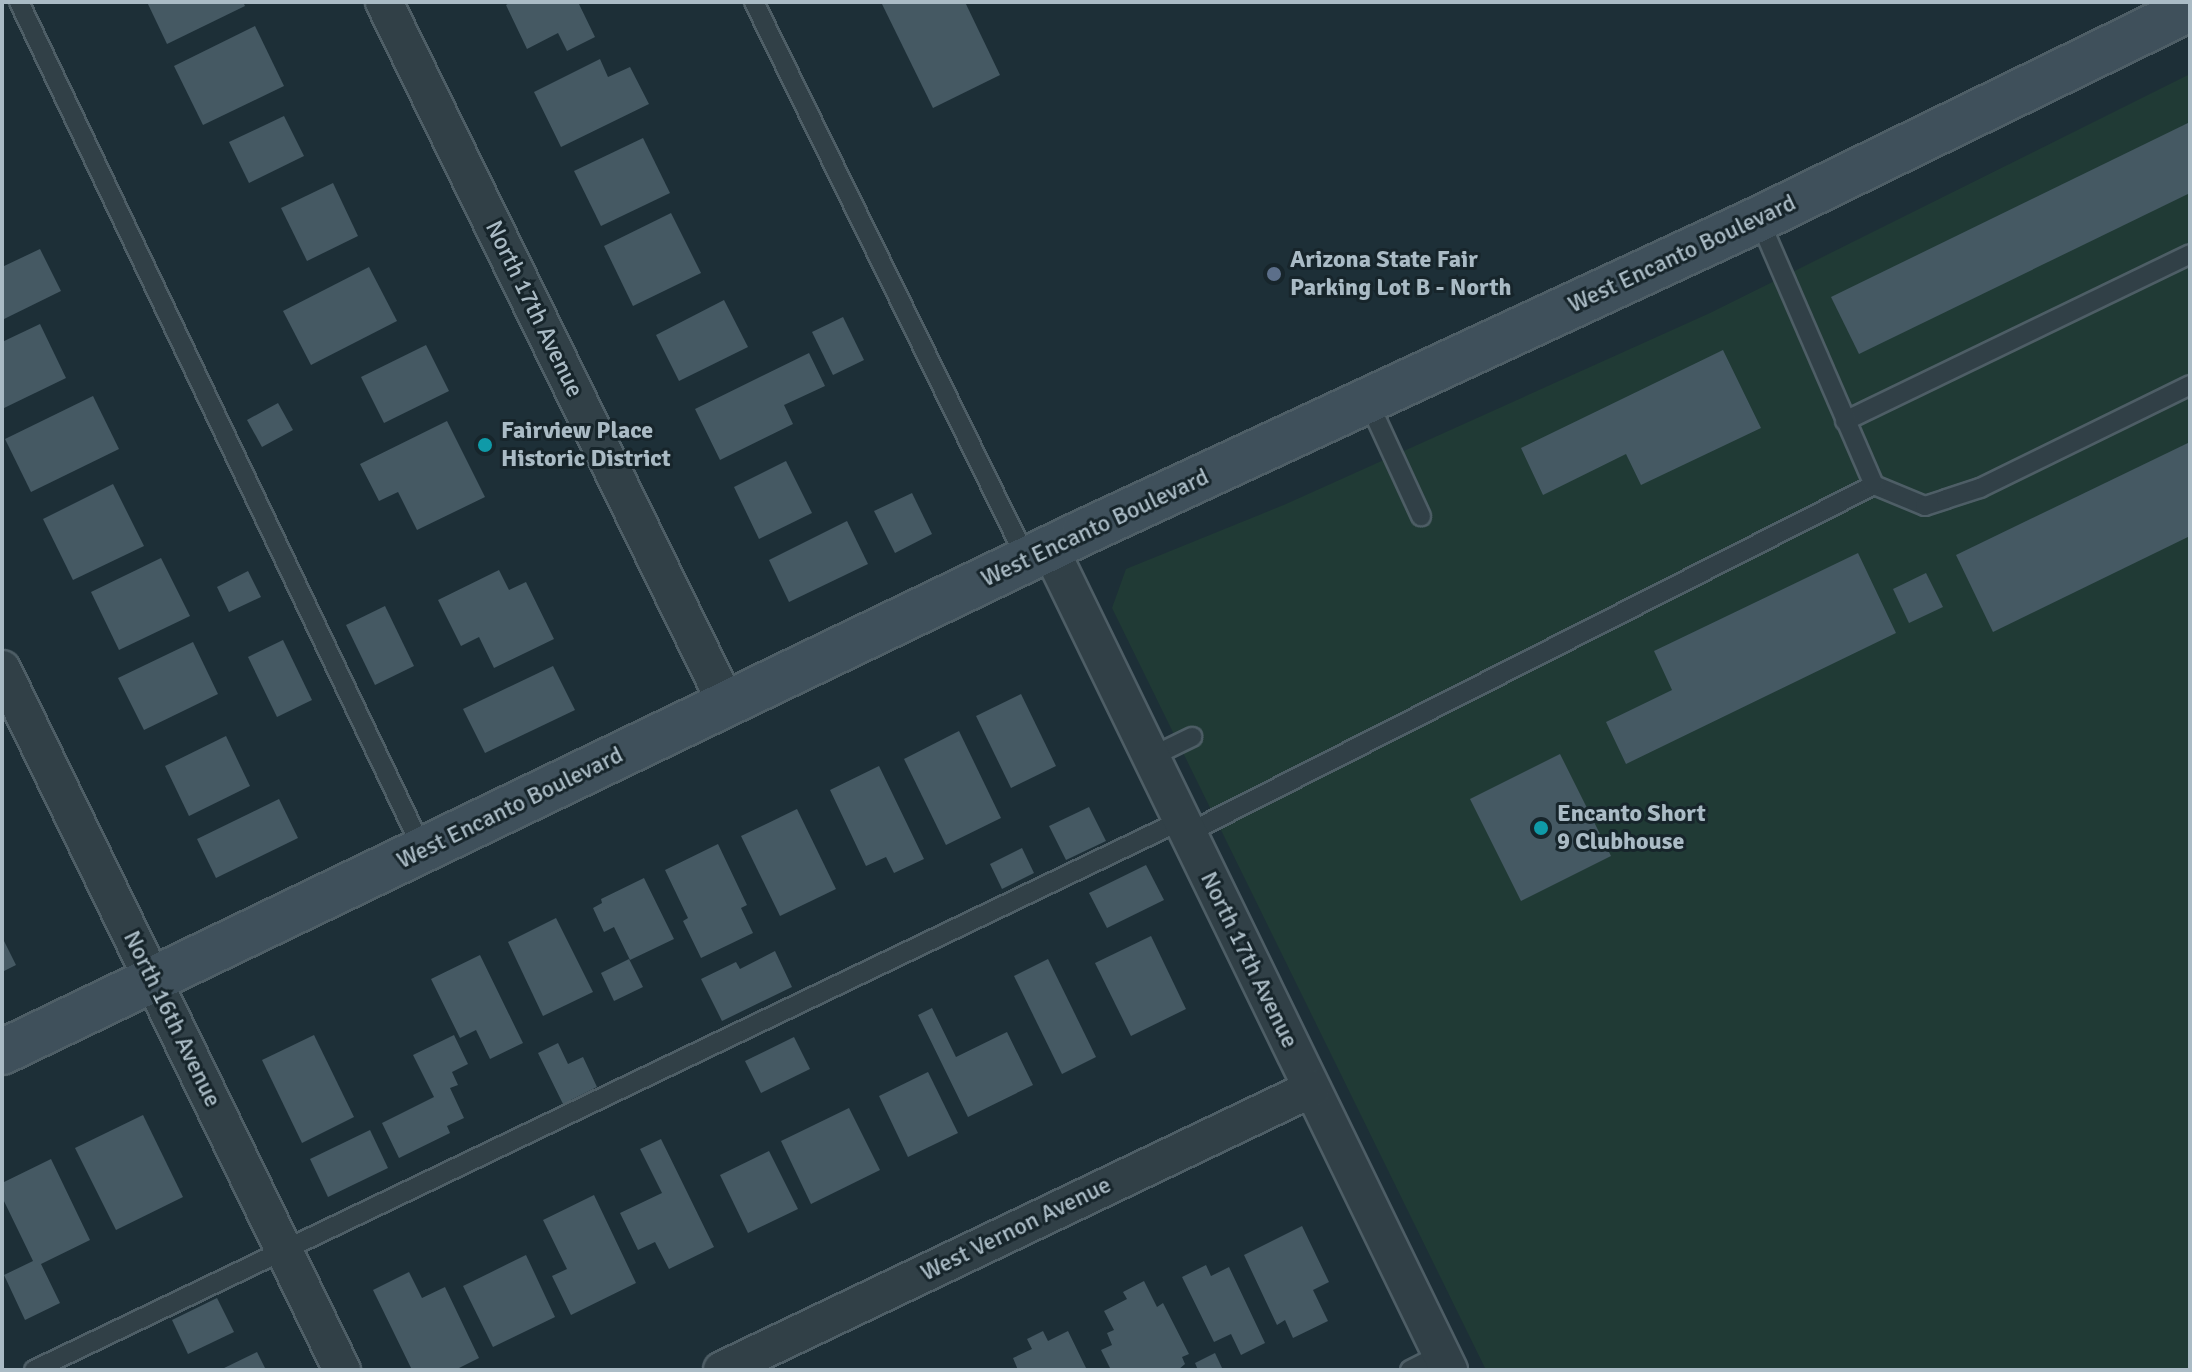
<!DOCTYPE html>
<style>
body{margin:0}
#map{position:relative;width:2192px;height:1372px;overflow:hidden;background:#1d2f37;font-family:Signika,sans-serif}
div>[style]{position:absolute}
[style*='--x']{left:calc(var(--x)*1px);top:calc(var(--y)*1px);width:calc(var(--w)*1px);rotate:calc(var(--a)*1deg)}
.green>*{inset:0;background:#203a35}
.building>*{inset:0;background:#455963}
.roads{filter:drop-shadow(2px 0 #4e5e66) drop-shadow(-2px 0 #4e5e66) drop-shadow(0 2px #4e5e66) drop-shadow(0 -2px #4e5e66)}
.lane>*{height:18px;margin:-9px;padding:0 9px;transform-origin:9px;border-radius:9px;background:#314047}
.street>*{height:36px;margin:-18px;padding:0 18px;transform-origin:18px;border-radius:18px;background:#314047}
.secondary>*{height:44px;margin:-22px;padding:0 22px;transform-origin:22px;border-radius:22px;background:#3f505b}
.dots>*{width:22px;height:22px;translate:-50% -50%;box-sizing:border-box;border:4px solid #17252b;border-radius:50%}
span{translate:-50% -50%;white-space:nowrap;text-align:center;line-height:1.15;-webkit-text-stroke:6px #17252b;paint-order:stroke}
.street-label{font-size:24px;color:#aabbc5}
.poi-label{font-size:24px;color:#aabbc5;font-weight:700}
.left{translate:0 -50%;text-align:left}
.frame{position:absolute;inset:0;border:4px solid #aabbc5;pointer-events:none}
</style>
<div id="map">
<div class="green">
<i style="clip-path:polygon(2190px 74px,2190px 1370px,1486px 1370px,1112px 608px,1126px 569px,1286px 504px,1710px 313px)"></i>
</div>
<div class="building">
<i style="clip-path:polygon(147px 2px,243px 2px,245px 6px,167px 44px)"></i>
<i style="clip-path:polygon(511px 2px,578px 2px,595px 37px,567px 51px,558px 33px,527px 49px,506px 5px)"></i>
<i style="clip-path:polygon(881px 2px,965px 2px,1000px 75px,933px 108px)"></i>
<i style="clip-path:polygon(255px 26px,284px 86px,203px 125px,174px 66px)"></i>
<i style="clip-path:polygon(600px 59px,608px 77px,630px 67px,649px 104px,561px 147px,534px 92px)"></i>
<i style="clip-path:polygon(284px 116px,304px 156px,249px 183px,229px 142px)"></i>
<i style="clip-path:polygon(2190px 122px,2190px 193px,1859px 354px,1831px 297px)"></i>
<i style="clip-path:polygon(643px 138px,670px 193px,601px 226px,574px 171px)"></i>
<i style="clip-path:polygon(333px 183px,358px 236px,307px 261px,281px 208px)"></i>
<i style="clip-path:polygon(671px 213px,701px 273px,633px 306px,604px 246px)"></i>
<i style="clip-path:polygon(40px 249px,61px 291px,2px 320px,2px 267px)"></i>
<i style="clip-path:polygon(369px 267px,397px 321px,311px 365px,283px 311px)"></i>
<i style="clip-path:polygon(724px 300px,748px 347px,679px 381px,656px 335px)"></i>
<i style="clip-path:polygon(843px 317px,864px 360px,833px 375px,812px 332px)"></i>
<i style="clip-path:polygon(40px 324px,66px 378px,2px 409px,2px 342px)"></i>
<i style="clip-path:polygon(426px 345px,449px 391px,384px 423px,361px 377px)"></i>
<i style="clip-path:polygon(1723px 350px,1761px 428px,1641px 485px,1626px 454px,1543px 495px,1521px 448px)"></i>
<i style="clip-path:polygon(809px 353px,825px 386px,784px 405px,793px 424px,720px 460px,695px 409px)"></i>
<i style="clip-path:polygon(93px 396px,119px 449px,31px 492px,5px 439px)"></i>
<i style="clip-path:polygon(278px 403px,293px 430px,262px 447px,247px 420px)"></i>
<i style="clip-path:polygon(447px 421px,485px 497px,417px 530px,398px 492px,379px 501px,360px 464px)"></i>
<i style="clip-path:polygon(2190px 442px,2190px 536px,1993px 632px,1956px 555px)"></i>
<i style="clip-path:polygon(786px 461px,812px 513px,759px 539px,734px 487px)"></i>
<i style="clip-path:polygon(113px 484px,144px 546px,73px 580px,43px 519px)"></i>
<i style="clip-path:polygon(912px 493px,932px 534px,895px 553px,874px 511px)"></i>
<i style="clip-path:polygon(847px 521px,868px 564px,789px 602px,769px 560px)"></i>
<i style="clip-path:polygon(1858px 553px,1896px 633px,1626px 764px,1606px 722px,1672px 690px,1654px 651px)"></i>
<i style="clip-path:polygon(161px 558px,190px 616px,119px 650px,91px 592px)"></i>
<i style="clip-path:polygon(499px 570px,509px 590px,526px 582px,554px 639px,494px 668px,479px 637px,461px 646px,438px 600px)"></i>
<i style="clip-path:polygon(248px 571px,261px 597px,229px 612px,217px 587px)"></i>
<i style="clip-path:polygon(1926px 573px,1943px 607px,1909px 623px,1893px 589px)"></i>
<i style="clip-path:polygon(385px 606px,414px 666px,375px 685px,346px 625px)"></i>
<i style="clip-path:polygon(283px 640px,312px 700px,277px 717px,248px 657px)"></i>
<i style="clip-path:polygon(193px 642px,218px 694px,144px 730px,118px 678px)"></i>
<i style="clip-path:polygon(553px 666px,575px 710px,485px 753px,463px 709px)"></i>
<i style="clip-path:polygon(1021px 694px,1056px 766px,1011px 788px,976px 716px)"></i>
<i style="clip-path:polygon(959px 731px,1001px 818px,946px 845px,904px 759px)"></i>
<i style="clip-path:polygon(226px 736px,250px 786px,189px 816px,165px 766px)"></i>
<i style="clip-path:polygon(1560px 754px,1611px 856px,1521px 901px,1470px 799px)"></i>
<i style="clip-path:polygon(879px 766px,924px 859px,894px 873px,886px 857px,866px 866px,830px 790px)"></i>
<i style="clip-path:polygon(279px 799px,298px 838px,216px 878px,197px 839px)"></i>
<i style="clip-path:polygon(1089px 807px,1106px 841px,1066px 860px,1049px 826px)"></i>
<i style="clip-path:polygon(797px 809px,836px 889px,780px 916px,741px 836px)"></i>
<i style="clip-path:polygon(718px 844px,747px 905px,741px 908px,753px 933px,701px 958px,683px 921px,688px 918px,665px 870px)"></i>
<i style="clip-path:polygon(1022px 848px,1034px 873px,1002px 889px,990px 864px)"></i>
<i style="clip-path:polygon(1146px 865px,1164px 900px,1107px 928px,1089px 893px)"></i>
<i style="clip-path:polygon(644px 878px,674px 939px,630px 960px,614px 927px,604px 932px,593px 908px,602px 903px,601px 899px)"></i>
<i style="clip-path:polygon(556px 918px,593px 992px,543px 1016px,508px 942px)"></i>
<i style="clip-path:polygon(1151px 936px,1186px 1009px,1131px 1036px,1095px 963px)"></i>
<i style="clip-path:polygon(2px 937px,16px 965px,2px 972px)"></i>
<i style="clip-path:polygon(775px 951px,792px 987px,722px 1021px,701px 979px,736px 962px,740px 969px)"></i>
<i style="clip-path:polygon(480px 955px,523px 1043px,490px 1059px,476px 1030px,460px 1038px,431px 979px)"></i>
<i style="clip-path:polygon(629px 959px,643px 987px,614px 1001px,601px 973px)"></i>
<i style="clip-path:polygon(1048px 959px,1096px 1057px,1062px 1074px,1014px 976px)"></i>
<i style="clip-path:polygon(932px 1008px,956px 1057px,1007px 1032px,1033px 1085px,968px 1117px,918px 1015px)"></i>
<i style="clip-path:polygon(314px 1035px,354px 1117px,302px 1143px,262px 1060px)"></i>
<i style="clip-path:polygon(454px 1035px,468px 1064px,452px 1072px,458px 1085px,450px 1088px,464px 1118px,447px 1126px,450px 1133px,399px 1158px,382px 1123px,434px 1097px,413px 1055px)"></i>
<i style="clip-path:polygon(794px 1037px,810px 1069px,761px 1093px,745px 1061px)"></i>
<i style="clip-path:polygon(558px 1043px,568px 1064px,583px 1057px,597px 1087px,563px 1104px,538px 1053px)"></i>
<i style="clip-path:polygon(928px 1072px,958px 1133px,908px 1157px,879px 1096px)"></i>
<i style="clip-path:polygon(849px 1108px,880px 1170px,811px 1204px,781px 1141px)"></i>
<i style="clip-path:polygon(143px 1115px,183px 1197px,116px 1230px,75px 1148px)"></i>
<i style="clip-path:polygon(370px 1130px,388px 1168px,328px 1197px,310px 1159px)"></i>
<i style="clip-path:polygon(661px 1139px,714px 1247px,669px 1269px,655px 1242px,638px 1250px,620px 1213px,662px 1193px,640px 1149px)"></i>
<i style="clip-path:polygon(769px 1151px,798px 1209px,748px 1233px,720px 1175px)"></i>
<i style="clip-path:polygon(51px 1159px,90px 1240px,41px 1264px,60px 1303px,25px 1320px,4px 1275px,33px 1261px,2px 1197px,2px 1183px)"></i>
<i style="clip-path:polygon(594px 1195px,636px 1283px,571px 1315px,552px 1276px,567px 1269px,543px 1220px)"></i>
<i style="clip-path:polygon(1302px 1226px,1329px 1282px,1313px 1290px,1328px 1321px,1293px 1338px,1285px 1320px,1277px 1325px,1244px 1255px)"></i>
<i style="clip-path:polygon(526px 1255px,555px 1317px,493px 1347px,463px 1286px)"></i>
<i style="clip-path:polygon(1206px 1265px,1211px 1276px,1229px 1267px,1265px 1343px,1241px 1355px,1231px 1334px,1214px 1342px,1182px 1277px)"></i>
<i style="clip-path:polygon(409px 1272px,422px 1298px,445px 1287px,479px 1358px,455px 1370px,412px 1370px,373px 1290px)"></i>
<i style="clip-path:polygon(1144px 1281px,1157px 1307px,1163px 1303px,1189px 1354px,1182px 1357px,1185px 1364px,1178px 1370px,1111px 1370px,1101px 1350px,1112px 1345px,1107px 1333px,1114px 1330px,1104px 1311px,1127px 1299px,1123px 1292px)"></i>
<i style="clip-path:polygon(217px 1298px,234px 1332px,188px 1354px,172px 1320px)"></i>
<i style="clip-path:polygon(1043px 1331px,1048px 1341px,1068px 1331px,1087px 1370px,1018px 1370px,1013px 1358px,1032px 1349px,1027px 1339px)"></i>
<i style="clip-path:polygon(257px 1352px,266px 1370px,220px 1370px)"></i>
<i style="clip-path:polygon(1215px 1353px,1223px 1370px,1198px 1370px,1195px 1363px)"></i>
</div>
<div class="roads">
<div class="lane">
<i style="--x:19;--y:2;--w:939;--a:64.53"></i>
<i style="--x:754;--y:2;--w:621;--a:63.93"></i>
<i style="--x:1368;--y:401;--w:127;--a:65.3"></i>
<i style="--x:1845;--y:421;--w:383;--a:-25.8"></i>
<i style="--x:1874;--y:485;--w:55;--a:22.4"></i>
<i style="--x:1925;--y:506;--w:22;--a:-18"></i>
<i style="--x:1946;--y:499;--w:36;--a:-18"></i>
<i style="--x:1980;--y:488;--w:234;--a:-26.1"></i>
<i style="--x:1151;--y:757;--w:46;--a:-26"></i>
<i style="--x:1188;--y:833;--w:769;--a:-26.9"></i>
<i style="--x:1874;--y:485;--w:290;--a:-113.4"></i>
<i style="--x:34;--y:1370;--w:1273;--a:-25.6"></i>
<i style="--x:1410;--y:1370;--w:36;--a:-27"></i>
</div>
<div class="street">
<i style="--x:384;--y:2;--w:780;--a:63.99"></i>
<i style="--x:1050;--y:549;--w:913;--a:64.08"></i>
<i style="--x:2;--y:669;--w:779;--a:64.13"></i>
<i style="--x:722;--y:1370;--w:653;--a:-25.5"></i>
</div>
<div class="secondary">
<i style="--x:2;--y:1052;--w:1200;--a:-25.67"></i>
<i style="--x:1084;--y:532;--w:744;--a:-24.88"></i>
<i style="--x:1759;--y:219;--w:479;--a:-26"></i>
</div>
</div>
<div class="dots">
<i style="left:1274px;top:274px;background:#5c6f8a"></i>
<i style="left:485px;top:445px;background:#0f9aa8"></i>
<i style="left:1541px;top:828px;background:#0f9aa8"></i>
</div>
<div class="street-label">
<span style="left:1682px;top:254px;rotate:-25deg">West Encanto Boulevard</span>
<span style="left:534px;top:309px;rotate:64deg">North 17th Avenue</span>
<span style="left:1095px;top:528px;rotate:-25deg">West Encanto Boulevard</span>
<span style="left:510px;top:808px;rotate:-26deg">West Encanto Boulevard</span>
<span style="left:1249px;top:960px;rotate:64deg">North 17th Avenue</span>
<span style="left:172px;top:1019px;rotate:64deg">North 16th Avenue</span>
<span style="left:1016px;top:1229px;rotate:-26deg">West Vernon Avenue</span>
</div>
<div class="poi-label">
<span class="left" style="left:1290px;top:274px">Arizona State Fair<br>Parking Lot B - North</span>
<span class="left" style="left:501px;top:445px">Fairview Place<br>Historic District</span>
<span class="left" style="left:1557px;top:828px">Encanto Short<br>9 Clubhouse</span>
</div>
<div class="frame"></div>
</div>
